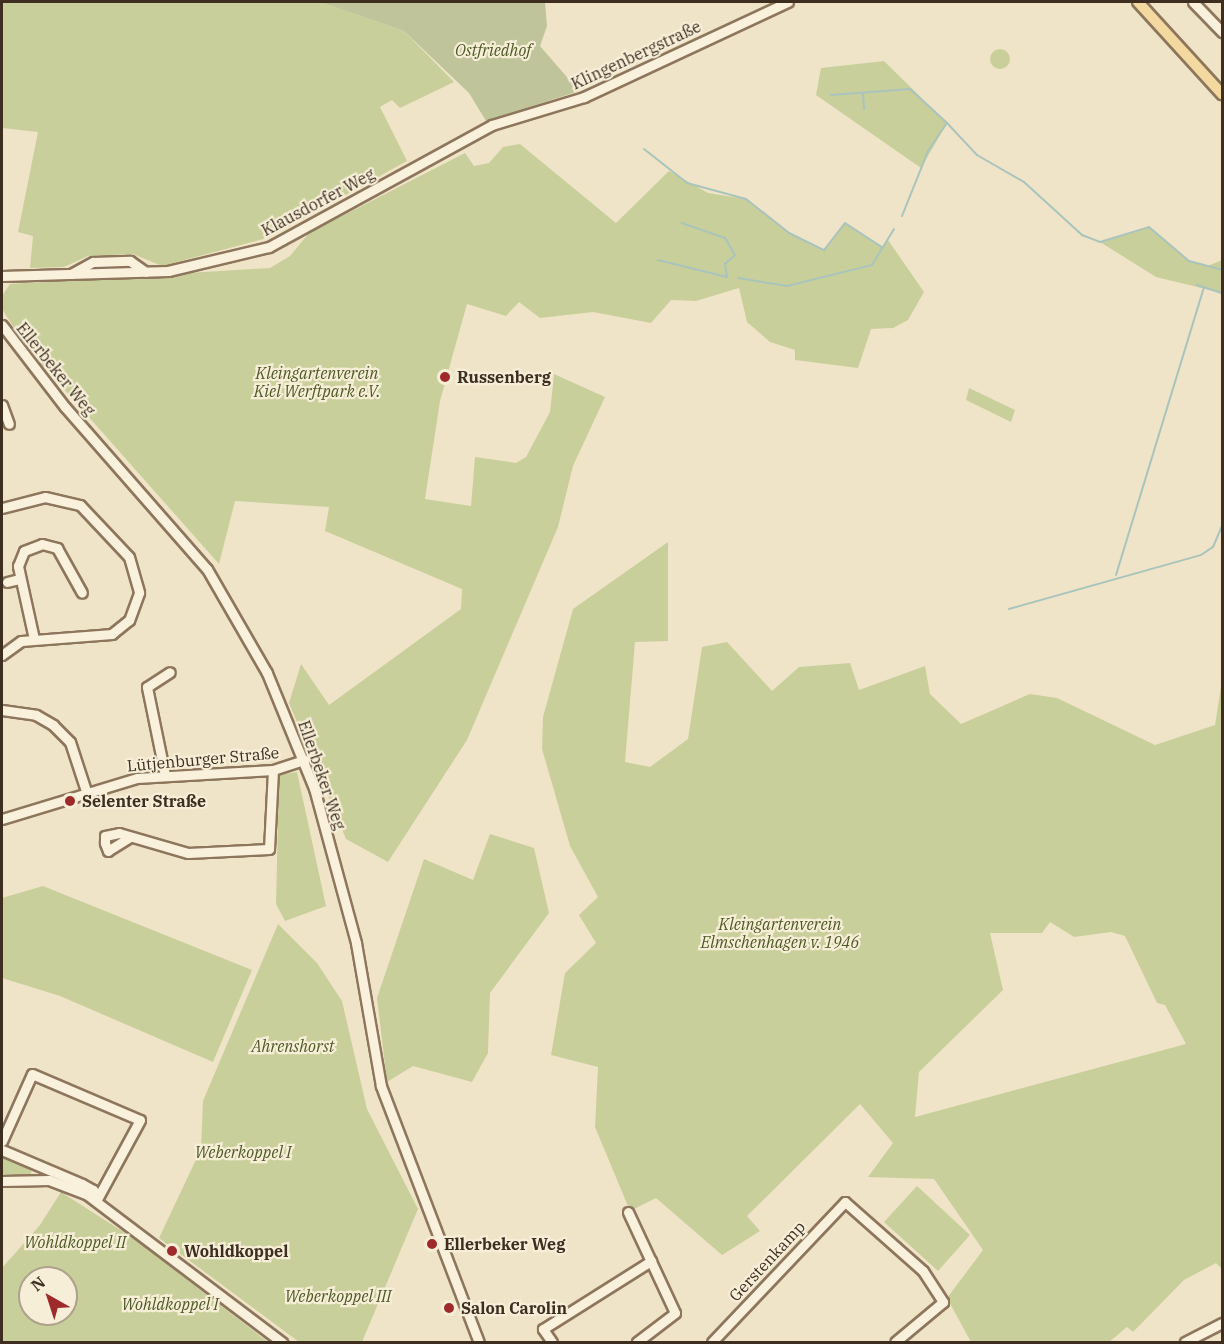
<!DOCTYPE html>
<meta charset="utf-8">
<style>
body{margin:0}
#map{position:relative;width:1224px;height:1344px;overflow:hidden;background:#f0e4c8;font-family:"IBM Plex Serif",serif}
div>[style]{position:absolute}
[style*='--x']{left:calc(var(--x)*1px);top:calc(var(--y)*1px);width:calc(var(--w)*1px);rotate:calc(var(--a)*1deg)}
.green>*{inset:0;background:#c9cf9b}
.round{border-radius:50%}
.cemetery>*{inset:0;background:#bfc49a}
.stream>*{height:2px;margin:-1px;padding:0 1px;transform-origin:1px;border-radius:1px;background:#a9c4bc}
.roads{filter:drop-shadow(2px 0 #8d765c) drop-shadow(-2px 0 #8d765c) drop-shadow(0 2px #8d765c) drop-shadow(0 -2px #8d765c)}
.minor>*{height:9px;margin:-4.5px;padding:0 4.5px;transform-origin:4.5px;border-radius:4.5px;background:#faf1dc}
.major>*{height:10px;margin:-5px;padding:0 5px;transform-origin:5px;border-radius:5px;background:#f3d9a0}
.dots>*{width:16px;height:16px;translate:-50% -50%;box-sizing:border-box;border:3px solid #f7eed8;border-radius:50%}
span{translate:-50% -50%;white-space:nowrap;text-align:center;line-height:1.15;-webkit-text-stroke:4.5px #f7eed8;paint-order:stroke}
.park-label{font-size:16px;color:#4d5a26;font-style:italic}
.street-label{font-size:16px;color:#3d2e20}
.poi-label{font-size:16px;color:#3d2e20;font-weight:700}
.left{translate:0 -50%;text-align:left}
.frame{position:absolute;inset:0;border:3px solid #3d2e20;pointer-events:none}
.north{position:absolute;left:18px;top:1266px;width:60px;height:60px;box-sizing:border-box;background:#f7eed8;border:2px solid #ada18e;border-radius:50%;rotate:321deg;font-size:16px;font-weight:700;line-height:24px;text-align:center;color:#3d2e20}
.north::after{content:'';display:block;margin:auto;width:21px;height:27px;background:#9e2a2b;clip-path:polygon(50% 0,100% 100%,50% 72%,0 100%)}
</style>
<div id="map">
<div class="green">
<i style="clip-path:polygon(2px 2px,320px 2px,404px 31px,454px 82px,400px 108px,392px 100px,380px 107px,407px 161px,267px 238px,162px 266px,133px 254px,88px 256px,64px 267px,30px 268px,33px 236px,18px 232px,38px 132px,2px 128px)"></i>
<i class="round" style="left:990px;top:49px;width:20px;height:20px"></i>
<i style="clip-path:polygon(884px 61px,947px 123px,921px 168px,816px 95px,821px 68px)"></i>
<i style="clip-path:polygon(520px 144px,616px 223px,669px 171px,708px 193px,746px 199px,789px 233px,824px 250px,845px 223px,882px 248px,888px 240px,924px 292px,908px 320px,893px 328px,871px 329px,858px 368px,795px 360px,795px 350px,770px 342px,747px 322px,739px 288px,696px 301px,671px 300px,651px 323px,593px 312px,540px 318px,519px 302px,506px 316px,467px 304px,440px 401px,425px 499px,471px 506px,475px 457px,516px 463px,526px 457px,550px 412px,554px 374px,605px 397px,573px 466px,558px 527px,467px 740px,388px 862px,346px 839px,289px 703px,301px 664px,329px 705px,461px 609px,462px 589px,325px 531px,329px 507px,235px 501px,219px 564px,25px 345px,2px 309px,2px 296px,10px 284px,270px 268px,290px 256px,309px 233px,465px 153px,474px 166px,489px 163px,503px 147px)"></i>
<i style="clip-path:polygon(1149px 227px,1189px 261px,1208px 266px,1222px 260px,1222px 293px,1156px 277px,1100px 242px)"></i>
<i style="clip-path:polygon(969px 388px,1015px 410px,1011px 422px,966px 400px)"></i>
<i style="clip-path:polygon(evenodd,668px 542px,668px 641px,635px 642px,625px 762px,650px 767px,688px 739px,702px 647px,727px 642px,772px 691px,799px 667px,850px 663px,859px 690px,925px 666px,930px 694px,961px 724px,1030px 694px,1057px 698px,1155px 745px,1215px 725px,1222px 680px,1222px 1269px,1216px 1263px,1184px 1280px,1133px 1332px,1127px 1327px,1109px 1342px,971px 1342px,947px 1298px,983px 1250px,934px 1179px,868px 1177px,893px 1143px,860px 1104px,747px 1216px,760px 1231px,722px 1255px,656px 1198px,630px 1211px,595px 1127px,598px 1067px,551px 1055px,565px 973px,596px 943px,579px 915px,598px 897px,570px 846px,542px 749px,543px 717px,573px 609px,668px 542px,1050px 922px,1074px 937px,1111px 932px,1125px 936px,1157px 1003px,1165px 1005px,1186px 1044px,915px 1117px,919px 1072px,1003px 990px,990px 933px,1042px 933px,1050px 922px)"></i>
<i style="clip-path:polygon(297px 772px,326px 906px,285px 921px,276px 904px,279px 775px)"></i>
<i style="clip-path:polygon(490px 834px,534px 848px,549px 913px,490px 993px,488px 1053px,472px 1082px,413px 1066px,387px 1082px,377px 998px,424px 859px,473px 880px)"></i>
<i style="clip-path:polygon(43px 886px,252px 970px,213px 1062px,60px 996px,2px 978px,2px 898px)"></i>
<i style="clip-path:polygon(278px 924px,317px 963px,342px 1001px,367px 1109px,418px 1209px,362px 1342px,299px 1342px,159px 1238px,201px 1149px,203px 1101px)"></i>
<i style="clip-path:polygon(2px 1154px,32px 1168px,31px 1174px,2px 1177px)"></i>
<i style="clip-path:polygon(917px 1186px,970px 1235px,938px 1271px,884px 1222px)"></i>
<i style="clip-path:polygon(evenodd,61px 1192px,133px 1238px,268px 1342px,2px 1342px,2px 1268px,40px 1225px,61px 1192px,30px 1278px,66px 1278px,66px 1314px,30px 1314px,30px 1278px)"></i>
</div>
<div class="cemetery">
<i style="clip-path:polygon(320px 2px,545px 2px,547px 26px,540px 46px,579px 91px,486px 121px,469px 93px,404px 31px)"></i>
</div>
<div class="stream">
<i style="--x:863;--y:94;--w:15;--a:86"></i>
<i style="--x:831;--y:95;--w:79;--a:-4.3"></i>
<i style="--x:910;--y:89;--w:50;--a:42.6"></i>
<i style="--x:644;--y:149;--w:55;--a:38.3"></i>
<i style="--x:687;--y:183;--w:61;--a:15.2"></i>
<i style="--x:746;--y:199;--w:55;--a:38.3"></i>
<i style="--x:789;--y:233;--w:39;--a:26"></i>
<i style="--x:824;--y:250;--w:34;--a:-52"></i>
<i style="--x:845;--y:223;--w:45;--a:33.3"></i>
<i style="--x:902;--y:216;--w:70;--a:-68.2"></i>
<i style="--x:928;--y:151;--w:34;--a:-56"></i>
<i style="--x:947;--y:123;--w:44;--a:46.8"></i>
<i style="--x:977;--y:155;--w:54;--a:29.9"></i>
<i style="--x:1024;--y:182;--w:79;--a:42.4"></i>
<i style="--x:1082;--y:235;--w:19;--a:21"></i>
<i style="--x:1100;--y:242;--w:51;--a:-17"></i>
<i style="--x:1149;--y:227;--w:52;--a:40.4"></i>
<i style="--x:1189;--y:261;--w:34;--a:15"></i>
<i style="--x:658;--y:260;--w:71;--a:13.8"></i>
<i style="--x:727;--y:277;--w:13;--a:-99"></i>
<i style="--x:725;--y:264;--w:13;--a:-42"></i>
<i style="--x:735;--y:255;--w:20;--a:-120"></i>
<i style="--x:725;--y:238;--w:46;--a:-160.8"></i>
<i style="--x:738;--y:278;--w:50;--a:9.3"></i>
<i style="--x:787;--y:286;--w:88;--a:-13.9"></i>
<i style="--x:872;--y:265;--w:42;--a:-58.6"></i>
<i style="--x:1197;--y:285;--w:26;--a:18"></i>
<i style="--x:1116;--y:575;--w:301;--a:-73"></i>
<i style="--x:1009;--y:609;--w:199;--a:-15.7"></i>
<i style="--x:1201;--y:555;--w:14;--a:-34"></i>
<i style="--x:1213;--y:547;--w:23;--a:-67"></i>
</div>
<div class="roads">
<div class="minor">
<i style="--x:1193;--y:2;--w:42;--a:46"></i>
<i style="--x:71;--y:274;--w:25;--a:-29"></i>
<i style="--x:93;--y:262;--w:37;--a:-2"></i>
<i style="--x:130;--y:261;--w:19;--a:35"></i>
<i style="--x:2;--y:276;--w:166;--a:-1.7"></i>
<i style="--x:168;--y:271;--w:104;--a:-13.4"></i>
<i style="--x:269;--y:247;--w:254;--a:-28.7"></i>
<i style="--x:492;--y:125;--w:96;--a:-16.9"></i>
<i style="--x:584;--y:97;--w:225;--a:-25"></i>
<i style="--x:2;--y:325;--w:103;--a:52.5"></i>
<i style="--x:65;--y:407;--w:215;--a:48.8"></i>
<i style="--x:207;--y:569;--w:120;--a:60"></i>
<i style="--x:267;--y:673;--w:124;--a:67.8"></i>
<i style="--x:314;--y:788;--w:161;--a:74.8"></i>
<i style="--x:356;--y:943;--w:145;--a:80.1"></i>
<i style="--x:381;--y:1086;--w:274;--a:69.1"></i>
<i style="--x:2;--y:405;--w:20;--a:70"></i>
<i style="--x:2;--y:508;--w:44;--a:-14.3"></i>
<i style="--x:45;--y:497;--w:36;--a:13"></i>
<i style="--x:80;--y:505;--w:71;--a:46.7"></i>
<i style="--x:129;--y:557;--w:37;--a:74"></i>
<i style="--x:139;--y:593;--w:29;--a:110"></i>
<i style="--x:129;--y:620;--w:22;--a:141"></i>
<i style="--x:112;--y:634;--w:91;--a:175.6"></i>
<i style="--x:21;--y:641;--w:24;--a:144"></i>
<i style="--x:7;--y:582;--w:12;--a:-14"></i>
<i style="--x:34;--y:639;--w:75;--a:-102.4"></i>
<i style="--x:18;--y:566;--w:16;--a:-68"></i>
<i style="--x:24;--y:551;--w:19;--a:-21"></i>
<i style="--x:42;--y:544;--w:16;--a:15"></i>
<i style="--x:57;--y:548;--w:51;--a:60.9"></i>
<i style="--x:2;--y:710;--w:34;--a:8"></i>
<i style="--x:36;--y:715;--w:20;--a:30"></i>
<i style="--x:53;--y:725;--w:24;--a:45"></i>
<i style="--x:70;--y:742;--w:52;--a:71.9"></i>
<i style="--x:165;--y:775;--w:90;--a:-101.6"></i>
<i style="--x:147;--y:687;--w:27;--a:-33"></i>
<i style="--x:2;--y:819;--w:141;--a:-16.9"></i>
<i style="--x:137;--y:778;--w:136;--a:-3.4"></i>
<i style="--x:273;--y:770;--w:33;--a:-18"></i>
<i style="--x:130;--y:837;--w:26;--a:148"></i>
<i style="--x:108;--y:851;--w:9;--a:-111"></i>
<i style="--x:105;--y:843;--w:7;--a:-90"></i>
<i style="--x:105;--y:836;--w:14;--a:-12"></i>
<i style="--x:119;--y:833;--w:72;--a:16.2"></i>
<i style="--x:188;--y:853;--w:81;--a:-2.8"></i>
<i style="--x:269;--y:849;--w:79;--a:-87.1"></i>
<i style="--x:2;--y:1141;--w:73;--a:-65.9"></i>
<i style="--x:32;--y:1074;--w:117;--a:23.1"></i>
<i style="--x:140;--y:1120;--w:92;--a:118.5"></i>
<i style="--x:2;--y:1150;--w:87;--a:23"></i>
<i style="--x:82;--y:1184;--w:13;--a:29"></i>
<i style="--x:93;--y:1190;--w:11;--a:75"></i>
<i style="--x:2;--y:1181;--w:47;--a:-1.2"></i>
<i style="--x:49;--y:1180;--w:40;--a:21"></i>
<i style="--x:86;--y:1194;--w:246;--a:37.1"></i>
<i style="--x:628;--y:1212;--w:111;--a:65"></i>
<i style="--x:675;--y:1313;--w:48;--a:142.7"></i>
<i style="--x:552;--y:1342;--w:16;--a:-125"></i>
<i style="--x:543;--y:1329;--w:128;--a:-32.2"></i>
<i style="--x:712;--y:1342;--w:193;--a:-46.5"></i>
<i style="--x:845;--y:1202;--w:104;--a:41.5"></i>
<i style="--x:923;--y:1271;--w:37;--a:57"></i>
<i style="--x:943;--y:1302;--w:62;--a:140.2"></i>
<i style="--x:1185;--y:1342;--w:42;--a:-27.2"></i>
</div>
<div class="major">
<i style="--x:1138;--y:2;--w:125;--a:47.6"></i>
</div>
</div>
<div class="dots">
<i style="left:445px;top:377px;background:#9e2a2b"></i>
<i style="left:70px;top:801px;background:#9e2a2b"></i>
<i style="left:432px;top:1244px;background:#9e2a2b"></i>
<i style="left:172px;top:1251px;background:#9e2a2b"></i>
<i style="left:449px;top:1308px;background:#9e2a2b"></i>
</div>
<div class="park-label">
<span style="left:493px;top:50px">Ostfriedhof</span>
<span style="left:317px;top:382px">Kleingartenverein<br>Kiel Werftpark e.V.</span>
<span style="left:780px;top:933px">Kleingartenverein<br>Elmschenhagen v. 1946</span>
<span style="left:293px;top:1046px">Ahrenshorst</span>
<span style="left:243px;top:1152px">Weberkoppel I</span>
<span style="left:75px;top:1242px">Wohldkoppel II</span>
<span style="left:338px;top:1296px">Weberkoppel III</span>
<span style="left:170px;top:1304px">Wohldkoppel I</span>
</div>
<div class="street-label">
<span style="left:636px;top:55px;rotate:-25deg">Klingenbergstraße</span>
<span style="left:318px;top:202px;rotate:-28deg">Klausdorfer Weg</span>
<span style="left:56px;top:369px;rotate:51deg">Ellerbeker Weg</span>
<span style="left:203px;top:759px;rotate:-5deg">Lütjenburger Straße</span>
<span style="left:322px;top:775px;rotate:71deg">Ellerbeker Weg</span>
<span style="left:767px;top:1261px;rotate:-47deg">Gerstenkamp</span>
</div>
<div class="poi-label">
<span class="left" style="left:457px;top:377px">Russenberg</span>
<span class="left" style="left:82px;top:801px">Selenter Straße</span>
<span class="left" style="left:444px;top:1244px">Ellerbeker Weg</span>
<span class="left" style="left:184px;top:1251px">Wohldkoppel</span>
<span class="left" style="left:461px;top:1308px">Salon Carolin</span>
</div>
<div class="frame"></div>
<div class="north">N</div>
</div>
